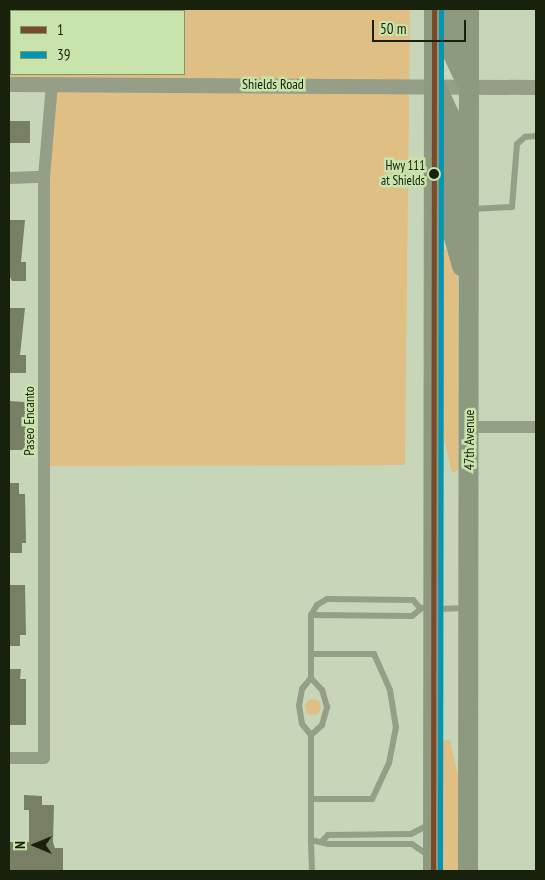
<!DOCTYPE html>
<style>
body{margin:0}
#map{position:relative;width:545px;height:880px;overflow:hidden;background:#c7d6b8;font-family:"PT Sans Narrow",sans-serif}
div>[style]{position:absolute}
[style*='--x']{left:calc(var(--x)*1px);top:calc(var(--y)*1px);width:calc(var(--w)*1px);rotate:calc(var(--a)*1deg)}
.green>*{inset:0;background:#e0bf84}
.round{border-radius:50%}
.building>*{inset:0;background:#787f64}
.service>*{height:6px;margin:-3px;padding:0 3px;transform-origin:3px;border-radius:3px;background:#959f88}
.minor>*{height:12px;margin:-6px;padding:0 6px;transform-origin:6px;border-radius:6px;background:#959f88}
.tertiary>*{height:15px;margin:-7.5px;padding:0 7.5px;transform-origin:7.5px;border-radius:7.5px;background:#959f88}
.primary>*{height:20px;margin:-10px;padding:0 10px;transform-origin:10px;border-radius:10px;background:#8d9a80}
.bus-1>*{height:5px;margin:-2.5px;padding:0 2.5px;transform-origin:2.5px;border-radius:2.5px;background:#7a4b2a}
.bus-2>*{height:5px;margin:-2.5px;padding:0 2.5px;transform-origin:2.5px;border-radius:2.5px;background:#0395b1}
.dots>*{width:14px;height:14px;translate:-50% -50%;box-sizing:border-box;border:2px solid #c8e3ab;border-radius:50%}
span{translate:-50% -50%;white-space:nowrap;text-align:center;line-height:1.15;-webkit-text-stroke:5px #c8e3ab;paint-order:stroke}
.bus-label{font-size:13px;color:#17210b}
.right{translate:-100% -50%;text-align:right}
.street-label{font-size:14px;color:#17210b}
.frame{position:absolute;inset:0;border:10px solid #17210b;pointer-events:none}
.legend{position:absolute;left:10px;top:10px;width:175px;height:65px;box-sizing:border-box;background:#c8e3ab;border:1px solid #81956b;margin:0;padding:6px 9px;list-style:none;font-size:15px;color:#17210b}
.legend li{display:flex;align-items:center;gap:10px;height:25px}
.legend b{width:25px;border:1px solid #81956b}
.north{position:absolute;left:10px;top:820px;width:50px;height:50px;-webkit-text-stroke:4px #c8e3ab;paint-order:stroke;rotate:270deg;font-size:14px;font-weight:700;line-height:20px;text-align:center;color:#17210b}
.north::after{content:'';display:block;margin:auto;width:18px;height:22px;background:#17210b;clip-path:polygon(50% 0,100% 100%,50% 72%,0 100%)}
.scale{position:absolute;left:372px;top:20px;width:94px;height:22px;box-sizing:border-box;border:2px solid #17210b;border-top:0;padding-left:6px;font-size:15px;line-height:18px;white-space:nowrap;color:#17210b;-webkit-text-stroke:4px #c8e3ab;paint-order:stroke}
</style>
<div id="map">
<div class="green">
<i style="clip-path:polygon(evenodd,9px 9px,410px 9px,405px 465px,44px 466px,44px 177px,52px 84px,9px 84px,9px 9px,11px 11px,184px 11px,184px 74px,11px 74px,11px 11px)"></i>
<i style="clip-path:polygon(444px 249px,451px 249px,458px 281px,458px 471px,452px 472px,444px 439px)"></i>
<i class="round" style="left:305px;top:699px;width:16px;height:16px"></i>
<i style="clip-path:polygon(443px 740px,450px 740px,458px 776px,458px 871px,443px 871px)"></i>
</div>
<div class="building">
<i style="clip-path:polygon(9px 121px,30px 121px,30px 143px,9px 143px)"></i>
<i style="clip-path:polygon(9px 220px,25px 220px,21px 262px,26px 262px,26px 281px,12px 281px,9px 275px)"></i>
<i style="clip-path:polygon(9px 308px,25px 308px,20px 355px,26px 355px,26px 373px,10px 373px,9px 367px)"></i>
<i style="clip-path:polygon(9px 401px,25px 402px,26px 450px,9px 450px)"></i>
<i style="clip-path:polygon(9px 483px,19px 483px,19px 494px,25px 494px,26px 543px,22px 543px,22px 553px,9px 553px)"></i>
<i style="clip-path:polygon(9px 585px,25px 585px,26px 635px,20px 635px,20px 646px,9px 646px)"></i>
<i style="clip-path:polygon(9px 669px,21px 669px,20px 679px,26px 679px,26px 725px,9px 725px)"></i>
<i style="clip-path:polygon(24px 795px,42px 796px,42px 805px,54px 805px,53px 842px,55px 848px,63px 848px,63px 871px,9px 871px,9px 842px,29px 842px,29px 810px,24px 810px)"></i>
</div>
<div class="service">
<i style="--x:472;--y:209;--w:40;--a:-2.9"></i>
<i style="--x:512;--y:207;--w:63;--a:-85.5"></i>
<i style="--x:517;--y:144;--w:11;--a:-41"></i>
<i style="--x:525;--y:137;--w:11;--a:-5"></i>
<i style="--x:437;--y:609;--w:30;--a:-2"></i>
<i style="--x:311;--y:615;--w:101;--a:0.6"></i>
<i style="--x:412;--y:616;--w:13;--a:-39"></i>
<i style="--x:311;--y:654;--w:63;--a:0"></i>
<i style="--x:374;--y:654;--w:39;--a:66"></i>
<i style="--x:390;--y:690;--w:37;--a:81"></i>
<i style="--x:396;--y:727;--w:37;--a:101"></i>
<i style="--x:389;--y:763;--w:40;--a:115"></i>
<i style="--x:372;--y:799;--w:61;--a:180"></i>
<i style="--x:311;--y:735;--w:15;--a:-42"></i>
<i style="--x:322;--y:725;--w:19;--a:-74"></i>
<i style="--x:327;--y:707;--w:18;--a:-106"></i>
<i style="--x:322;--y:690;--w:16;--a:-133"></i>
<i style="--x:311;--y:678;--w:63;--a:-90"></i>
<i style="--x:311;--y:615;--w:12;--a:-59"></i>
<i style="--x:317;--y:605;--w:12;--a:-31"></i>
<i style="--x:327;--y:599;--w:86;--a:0.7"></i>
<i style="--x:413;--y:600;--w:11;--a:49"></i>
<i style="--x:311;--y:840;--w:105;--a:-90"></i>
<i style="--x:311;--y:735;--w:14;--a:-129"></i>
<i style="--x:302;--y:724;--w:18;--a:-99"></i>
<i style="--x:299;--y:706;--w:17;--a:-80"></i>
<i style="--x:302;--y:689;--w:14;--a:-51"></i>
<i style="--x:323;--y:840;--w:7;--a:-45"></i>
<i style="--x:328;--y:835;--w:83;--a:-0.7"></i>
<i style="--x:411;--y:834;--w:19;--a:-28"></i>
<i style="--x:312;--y:871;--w:31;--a:-92"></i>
<i style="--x:311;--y:840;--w:18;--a:13"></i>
<i style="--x:329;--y:844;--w:83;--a:0"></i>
<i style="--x:412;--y:844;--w:19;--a:35"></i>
</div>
<div class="minor">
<i style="--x:9;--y:178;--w:35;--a:-2"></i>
<i style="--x:469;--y:427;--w:67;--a:0"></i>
<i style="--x:9;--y:758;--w:35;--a:0"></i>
<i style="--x:44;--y:758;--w:581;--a:-90"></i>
<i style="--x:44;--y:177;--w:93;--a:-85.1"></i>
</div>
<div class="tertiary">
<i style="--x:9;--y:84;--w:527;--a:0.33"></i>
</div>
<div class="primary">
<i style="--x:453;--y:9;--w:45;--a:90"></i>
<i style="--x:453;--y:54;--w:31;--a:65"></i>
<i style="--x:436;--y:86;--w:33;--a:65"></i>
<i style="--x:450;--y:116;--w:111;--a:89.5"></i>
<i style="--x:451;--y:227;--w:41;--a:74.2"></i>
<i style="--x:433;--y:871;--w:862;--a:-89.93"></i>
<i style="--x:468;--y:871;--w:862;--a:-89.93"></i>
</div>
<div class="bus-1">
<i style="--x:433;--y:871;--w:862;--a:-89.93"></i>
</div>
<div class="bus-2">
<i style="--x:440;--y:871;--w:862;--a:-89.93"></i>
</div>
<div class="dots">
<i style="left:434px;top:174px;background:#17210b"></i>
</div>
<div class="bus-label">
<span class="right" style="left:425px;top:174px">Hwy 111<br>at Shields</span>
</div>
<div class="street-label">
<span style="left:273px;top:84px">Shields Road</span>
<span style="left:29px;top:421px;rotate:-90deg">Paseo Encanto</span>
<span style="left:469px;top:440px;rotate:-90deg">47th Avenue</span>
</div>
<div class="frame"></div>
<ul class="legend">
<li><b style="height:6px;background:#7a4b2a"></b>1</li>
<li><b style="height:6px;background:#0395b1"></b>39</li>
</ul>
<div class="north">N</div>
<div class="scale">50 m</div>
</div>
